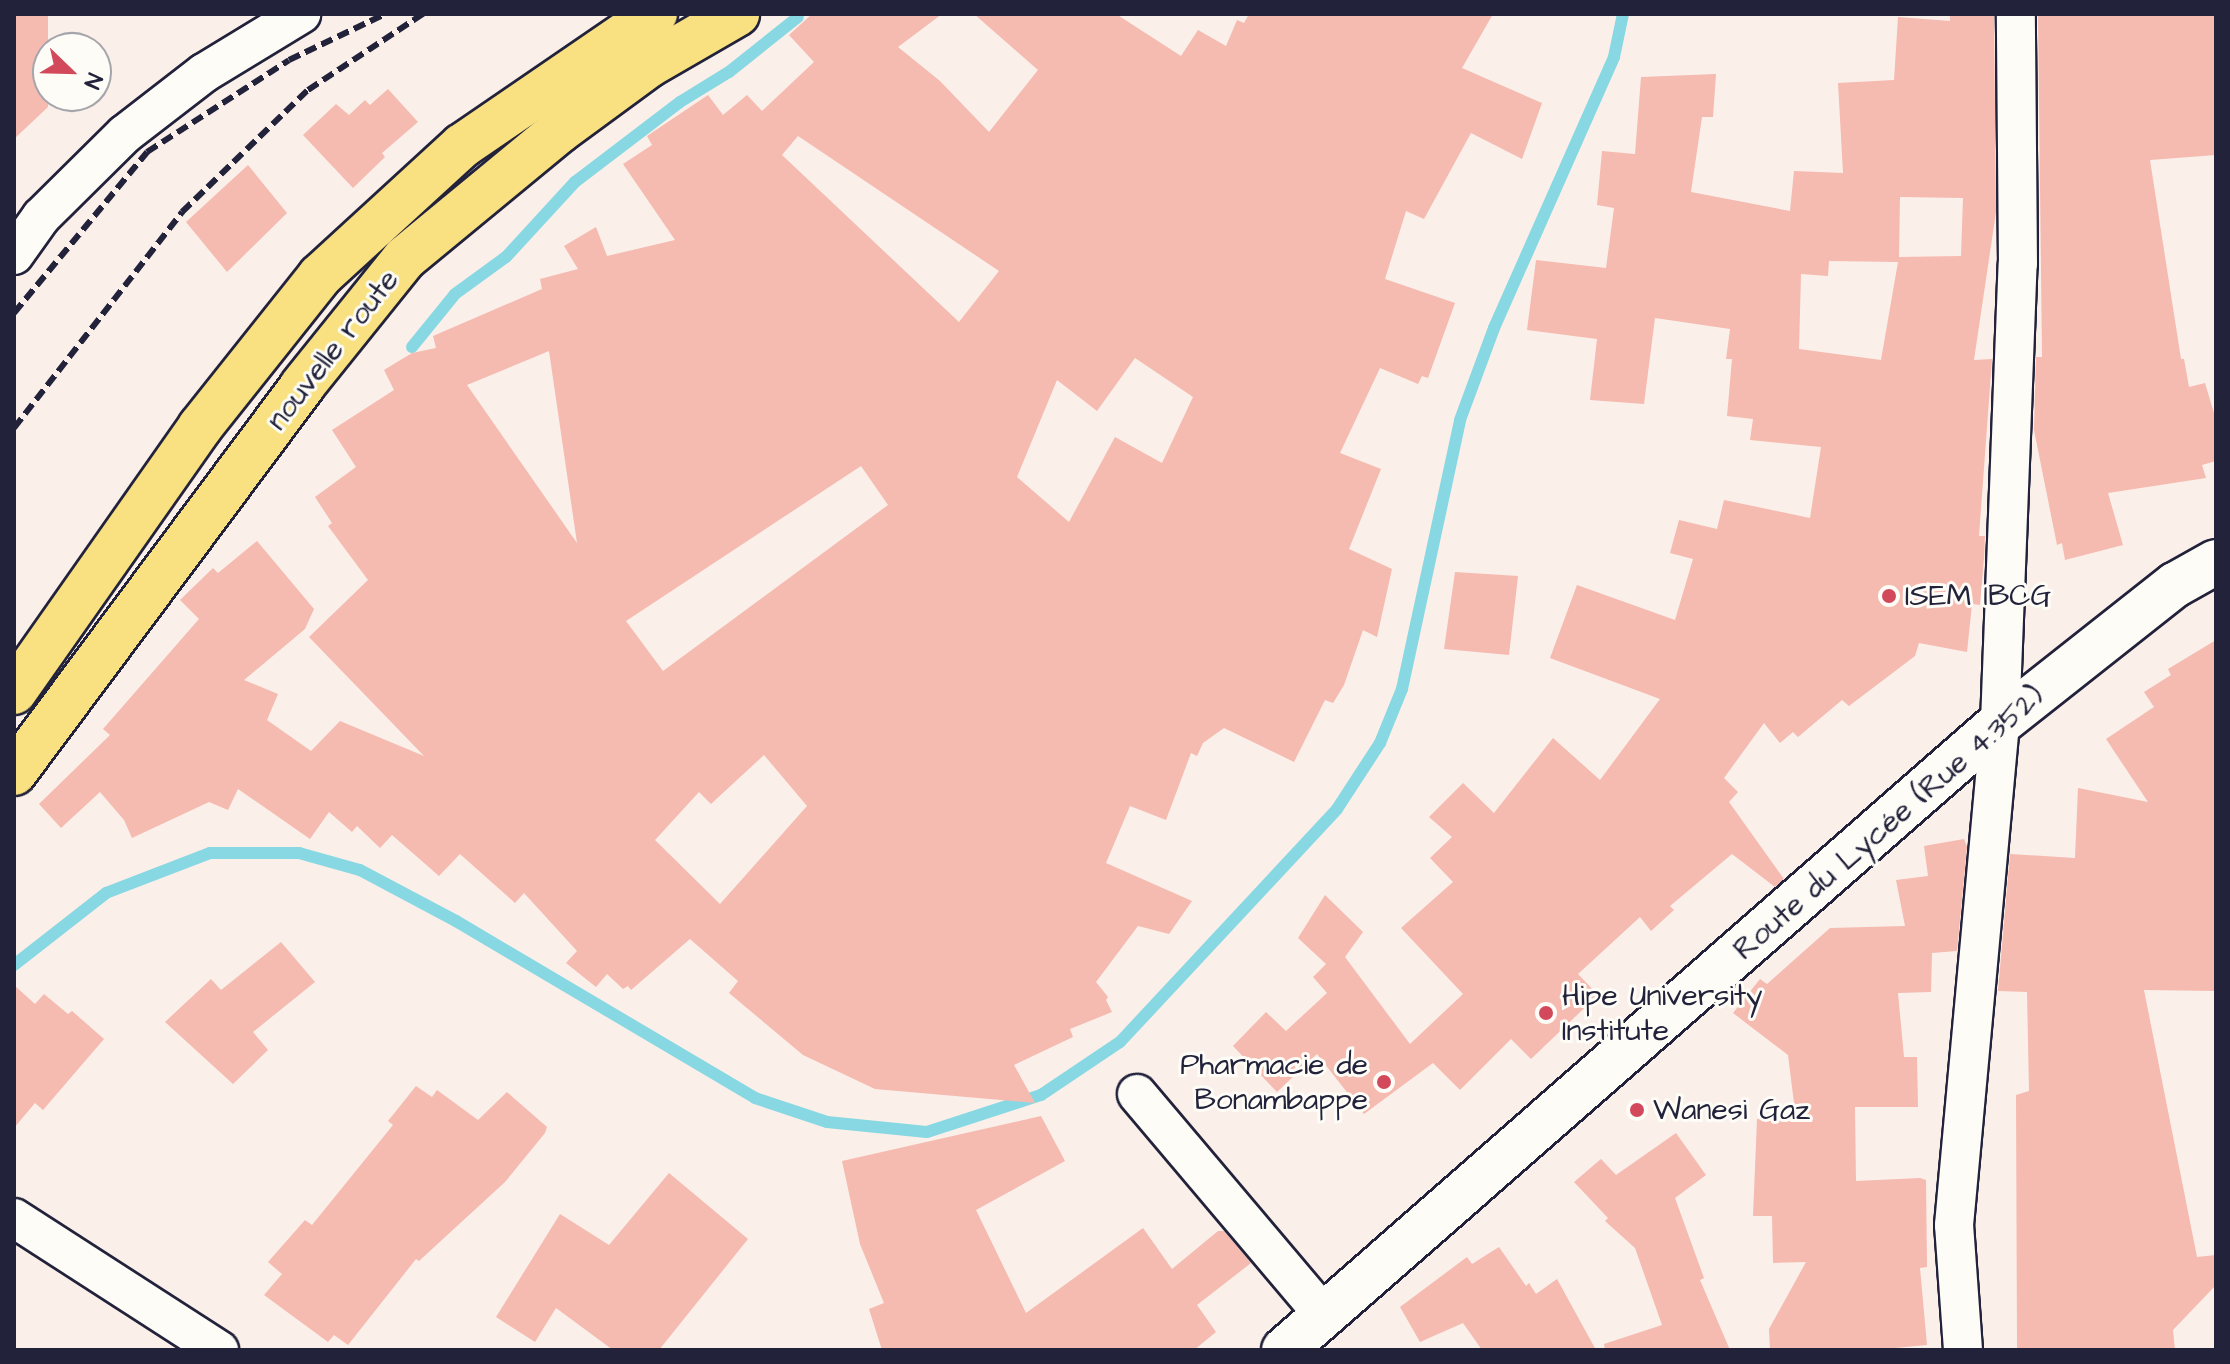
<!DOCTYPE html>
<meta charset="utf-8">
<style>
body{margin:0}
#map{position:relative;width:2230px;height:1364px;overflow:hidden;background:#fbefe9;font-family:"Architects Daughter",sans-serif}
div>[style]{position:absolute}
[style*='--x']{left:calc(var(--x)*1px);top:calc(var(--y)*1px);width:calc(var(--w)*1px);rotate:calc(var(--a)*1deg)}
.stream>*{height:12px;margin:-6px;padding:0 6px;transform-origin:6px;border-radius:6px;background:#87d8e2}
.building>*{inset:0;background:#f5bab0}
.roads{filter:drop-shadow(2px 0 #22223b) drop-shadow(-2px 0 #22223b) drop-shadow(0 2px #22223b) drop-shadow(0 -2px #22223b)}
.minor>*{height:38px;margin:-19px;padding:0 19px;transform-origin:19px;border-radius:19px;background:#fdfcf7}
.secondary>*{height:44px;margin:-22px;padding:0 22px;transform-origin:22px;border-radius:22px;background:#fdfcf7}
.trunk>*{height:44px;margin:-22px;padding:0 22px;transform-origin:22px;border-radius:22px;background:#f9e181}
.rail>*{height:6px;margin-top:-3px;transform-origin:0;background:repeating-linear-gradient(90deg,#22223b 0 12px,transparent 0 18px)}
.dots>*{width:22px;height:22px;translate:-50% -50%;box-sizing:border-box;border:4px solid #fdfcf7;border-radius:50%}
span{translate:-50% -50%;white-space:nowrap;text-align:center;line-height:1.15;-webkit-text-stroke:6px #fdfcf7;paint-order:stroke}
.street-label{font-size:30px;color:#22223b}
.poi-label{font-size:30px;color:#22223b}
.left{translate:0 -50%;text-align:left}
.right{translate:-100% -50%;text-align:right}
.frame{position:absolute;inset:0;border:16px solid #22223b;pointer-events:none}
.north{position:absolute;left:32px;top:32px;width:80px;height:80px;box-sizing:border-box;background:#fdfcf7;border:2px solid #a5a5ac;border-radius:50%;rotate:113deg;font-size:22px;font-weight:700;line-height:32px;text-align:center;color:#22223b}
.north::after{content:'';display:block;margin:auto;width:28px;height:36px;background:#d1495b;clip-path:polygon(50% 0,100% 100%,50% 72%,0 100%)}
</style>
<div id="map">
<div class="stream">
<i style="--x:412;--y:347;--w:68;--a:-50.9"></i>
<i style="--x:455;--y:294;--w:63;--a:-36"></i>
<i style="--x:506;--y:257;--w:102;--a:-47.4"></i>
<i style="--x:575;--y:182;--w:132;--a:-37.3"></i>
<i style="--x:680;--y:102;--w:57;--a:-31.5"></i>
<i style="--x:729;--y:72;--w:88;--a:-38.6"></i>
<i style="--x:14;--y:965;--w:117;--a:-38"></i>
<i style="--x:106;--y:893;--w:111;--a:-21"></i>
<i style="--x:210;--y:853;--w:89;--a:0"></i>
<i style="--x:299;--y:853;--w:63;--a:15.6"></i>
<i style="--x:360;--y:870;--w:109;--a:28"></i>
<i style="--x:456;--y:921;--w:347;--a:30.6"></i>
<i style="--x:755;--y:1098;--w:76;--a:18.4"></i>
<i style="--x:827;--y:1122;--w:100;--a:5.7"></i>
<i style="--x:927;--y:1132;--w:120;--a:-18"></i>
<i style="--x:1041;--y:1095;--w:95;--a:-33.9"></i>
<i style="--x:1120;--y:1042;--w:318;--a:-47"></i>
<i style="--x:1337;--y:809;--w:79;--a:-56.9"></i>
<i style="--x:1380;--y:743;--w:58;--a:-67.8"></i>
<i style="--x:1402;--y:689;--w:275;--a:-77.8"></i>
<i style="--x:1460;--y:420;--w:98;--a:-69.7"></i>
<i style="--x:1494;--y:328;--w:296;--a:-66.1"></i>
<i style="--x:1614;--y:57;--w:44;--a:-78.2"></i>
</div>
<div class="building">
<i style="clip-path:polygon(14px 14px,48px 14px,48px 107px,14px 139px)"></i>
<i style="clip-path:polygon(evenodd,812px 14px,942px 14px,898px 47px,940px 81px,989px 132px,1038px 70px,974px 14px,1116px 14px,1181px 56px,1198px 30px,1226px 46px,1237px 20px,1244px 23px,1249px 14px,1493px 14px,1462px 68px,1542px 103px,1522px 159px,1471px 133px,1424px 219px,1406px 211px,1385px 279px,1455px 303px,1428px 378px,1422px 376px,1418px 384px,1380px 368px,1340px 453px,1381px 469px,1349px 549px,1392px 569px,1377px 637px,1363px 630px,1344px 685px,1333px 703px,1325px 700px,1294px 762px,1224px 728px,1203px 743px,1197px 756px,1191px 753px,1166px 820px,1130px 806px,1106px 863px,1192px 901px,1169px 934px,1138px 926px,1096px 982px,1108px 997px,1106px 1000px,1112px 1012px,1070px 1029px,1073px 1037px,1014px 1065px,1035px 1103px,875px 1089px,803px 1055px,729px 993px,738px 981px,690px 939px,631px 990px,628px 986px,623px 989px,607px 974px,596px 987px,566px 963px,577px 951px,524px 893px,515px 903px,460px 854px,439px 876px,392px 835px,380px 848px,357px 826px,352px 832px,329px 812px,310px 839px,238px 789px,228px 810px,209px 802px,132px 838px,124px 820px,100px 792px,61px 828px,39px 804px,110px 735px,103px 729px,199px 619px,180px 600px,213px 568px,218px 573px,257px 541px,314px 609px,305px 629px,244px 680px,278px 694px,267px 720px,311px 751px,340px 721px,424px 756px,309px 637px,368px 580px,328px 526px,332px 523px,315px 497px,356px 467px,332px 430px,394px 390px,384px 370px,412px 353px,436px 348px,433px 336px,542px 289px,540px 279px,578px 269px,564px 246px,596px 227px,607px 256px,675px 240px,623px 164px,652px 145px,647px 136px,708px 95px,723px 115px,747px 95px,762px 111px,814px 62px,789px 35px,812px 14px,798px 136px,999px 271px,959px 322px,782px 155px,798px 136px,812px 14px,549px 351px,577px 543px,467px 385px,549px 351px,812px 14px,1135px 358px,1193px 397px,1162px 463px,1115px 437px,1069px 522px,1017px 477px,1057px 380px,1097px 411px,1135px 358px,812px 14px,861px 466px,888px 505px,663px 671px,626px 621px,861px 466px,812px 14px,764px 755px,807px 806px,720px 904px,655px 840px,699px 792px,711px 804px,764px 755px)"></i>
<i style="clip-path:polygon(evenodd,1950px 14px,1994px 14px,1996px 212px,1974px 360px,1992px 359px,1979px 536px,1985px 536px,1984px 558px,1980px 605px,1972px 604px,1967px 652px,1919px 643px,1915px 656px,1849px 706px,1842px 700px,1798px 737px,1793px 732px,1780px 743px,1764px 723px,1724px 778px,1738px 792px,1729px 802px,1784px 879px,1775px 887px,1732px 854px,1670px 906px,1674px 910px,1651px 931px,1640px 917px,1578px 974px,1598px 995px,1531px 1059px,1511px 1039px,1460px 1090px,1433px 1063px,1364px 1114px,1317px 1054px,1277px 1092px,1233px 1046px,1266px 1012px,1286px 1031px,1327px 993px,1313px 977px,1326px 964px,1298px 938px,1325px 895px,1363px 932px,1345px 957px,1410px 1044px,1463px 994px,1401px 928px,1453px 882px,1430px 858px,1452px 837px,1429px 817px,1463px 783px,1494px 813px,1553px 738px,1600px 780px,1660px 699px,1550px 658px,1577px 585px,1675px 620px,1693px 559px,1670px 553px,1679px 520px,1717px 529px,1724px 500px,1810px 518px,1821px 447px,1750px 440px,1753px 419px,1727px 416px,1732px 359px,1726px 359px,1730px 329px,1655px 318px,1644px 404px,1590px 400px,1597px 339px,1527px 330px,1536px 260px,1606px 268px,1614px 208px,1597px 205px,1602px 151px,1635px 154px,1641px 77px,1716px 74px,1713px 117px,1702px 117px,1691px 192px,1790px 211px,1794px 171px,1843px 173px,1838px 83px,1894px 80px,1898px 17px,1950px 21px,1950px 14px,1900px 197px,1963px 198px,1961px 256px,1899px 257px,1900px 197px,1950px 14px,1829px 261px,1898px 262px,1881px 360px,1799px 349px,1801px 274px,1828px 276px,1829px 261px)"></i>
<i style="clip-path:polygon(2038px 14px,2216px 14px,2216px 155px,2150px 160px,2181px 359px,2184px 359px,2189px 387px,2205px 383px,2216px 420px,2216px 461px,2202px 465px,2206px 478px,2108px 493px,2123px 545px,2065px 560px,2062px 543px,2057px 545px,2034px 430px,2036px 357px,2042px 357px)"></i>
<i style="clip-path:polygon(388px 89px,418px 122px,382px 153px,385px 157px,353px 188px,303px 135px,336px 104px,349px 115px,365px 100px,370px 105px)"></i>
<i style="clip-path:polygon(248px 165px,287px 213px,227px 272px,186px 222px)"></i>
<i style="clip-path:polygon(1455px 572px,1518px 576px,1509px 655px,1444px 649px)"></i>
<i style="clip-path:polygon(2216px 640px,2216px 991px,2144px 990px,2197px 1257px,2216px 1255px,2216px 1285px,2173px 1330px,2175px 1350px,2017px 1350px,2016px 1095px,2029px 1091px,2027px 992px,1998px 991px,2010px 854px,2075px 858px,2078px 788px,2148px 802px,2106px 739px,2154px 707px,2144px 692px,2171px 675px,2168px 669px)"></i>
<i style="clip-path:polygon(1964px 839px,1967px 847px,1957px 951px,1932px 953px,1931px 992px,1898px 993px,1904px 1057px,1917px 1057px,1918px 1107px,1855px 1107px,1856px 1181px,1920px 1178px,1926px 1180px,1927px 1267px,1920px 1268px,1927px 1345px,1873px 1350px,1770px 1350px,1769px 1329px,1806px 1262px,1773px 1263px,1772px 1216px,1753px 1216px,1757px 1119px,1796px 1119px,1788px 1055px,1733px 1013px,1760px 979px,1767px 984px,1830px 928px,1905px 926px,1896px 880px,1928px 876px,1924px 846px)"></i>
<i style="clip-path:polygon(281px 942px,315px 982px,253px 1032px,268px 1050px,233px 1084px,165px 1022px,211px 979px,221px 990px)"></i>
<i style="clip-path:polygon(14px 985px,35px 1004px,44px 994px,68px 1014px,72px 1011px,104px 1039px,43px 1110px,35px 1103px,14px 1128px)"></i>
<i style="clip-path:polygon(416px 1086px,432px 1097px,437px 1090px,478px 1120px,507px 1092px,547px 1127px,545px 1133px,505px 1182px,419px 1261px,416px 1259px,348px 1345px,334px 1335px,328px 1342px,264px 1295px,282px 1274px,268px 1262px,305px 1220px,312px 1225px,393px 1125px,388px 1121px)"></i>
<i style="clip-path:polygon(1041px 1116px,1065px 1161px,976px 1210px,1026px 1313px,1143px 1228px,1172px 1269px,1218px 1231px,1224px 1231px,1251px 1263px,1197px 1305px,1216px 1332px,1194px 1350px,882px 1350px,869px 1309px,884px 1303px,860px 1244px,842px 1161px)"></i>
<i style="clip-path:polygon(1676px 1133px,1706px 1175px,1675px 1198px,1704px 1278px,1700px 1280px,1730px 1350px,1605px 1350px,1604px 1344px,1662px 1325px,1635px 1248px,1605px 1221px,1608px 1218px,1574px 1182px,1601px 1159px,1616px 1175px)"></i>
<i style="clip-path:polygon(669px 1173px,748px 1239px,659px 1350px,613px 1350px,556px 1308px,535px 1342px,496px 1317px,560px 1214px,609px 1245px)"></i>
<i style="clip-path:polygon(1499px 1247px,1526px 1286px,1529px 1283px,1536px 1294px,1557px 1279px,1596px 1350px,1482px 1350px,1463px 1323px,1420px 1342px,1400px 1307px,1467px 1257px,1472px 1264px)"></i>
</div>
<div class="roads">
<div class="minor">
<i style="--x:14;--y:255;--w:47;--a:-54.6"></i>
<i style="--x:41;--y:217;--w:118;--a:-44.7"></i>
<i style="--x:125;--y:134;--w:100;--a:-37.7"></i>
<i style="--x:204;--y:73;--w:114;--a:-31.3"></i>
<i style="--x:1137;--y:1094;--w:289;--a:49.8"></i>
<i style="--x:14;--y:1218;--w:244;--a:32.8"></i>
<i style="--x:1963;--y:1350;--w:125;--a:-94.1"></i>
<i style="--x:1954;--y:1225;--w:504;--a:-84.76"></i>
<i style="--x:2000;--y:723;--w:459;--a:-87.8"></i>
<i style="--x:2018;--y:264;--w:250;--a:-90.5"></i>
</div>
<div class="secondary">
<i style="--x:1284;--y:1350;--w:952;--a:-41.21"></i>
<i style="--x:2000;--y:723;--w:223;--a:-38.3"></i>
<i style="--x:2175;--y:585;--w:47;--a:-29.3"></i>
</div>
<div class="trunk">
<i style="--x:14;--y:692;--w:324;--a:-54.9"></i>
<i style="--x:200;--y:427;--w:193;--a:-51.5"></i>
<i style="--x:320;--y:276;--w:193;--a:-42.5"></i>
<i style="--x:462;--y:146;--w:234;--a:-34.4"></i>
<i style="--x:14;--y:773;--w:482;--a:-53.3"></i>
<i style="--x:302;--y:386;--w:164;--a:-51.2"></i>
<i style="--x:405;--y:258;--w:200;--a:-39.5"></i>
<i style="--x:559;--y:131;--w:112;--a:-36.3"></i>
<i style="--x:649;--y:65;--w:102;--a:-30.1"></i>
</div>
</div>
<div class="rail">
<i style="--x:14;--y:313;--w:209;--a:-50.4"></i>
<i style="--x:147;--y:152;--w:169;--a:-32.9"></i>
<i style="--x:289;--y:60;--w:106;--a:-25.6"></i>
<i style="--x:14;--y:428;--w:274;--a:-52.1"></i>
<i style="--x:182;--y:212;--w:175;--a:-44.1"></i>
<i style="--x:308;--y:90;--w:138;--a:-33.5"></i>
</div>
<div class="dots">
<i style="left:1889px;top:596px;background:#d1495b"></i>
<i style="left:1546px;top:1013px;background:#d1495b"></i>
<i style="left:1384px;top:1082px;background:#d1495b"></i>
<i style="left:1637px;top:1110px;background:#d1495b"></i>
</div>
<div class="street-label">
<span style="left:333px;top:350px;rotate:-52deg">nouvelle route</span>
<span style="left:1889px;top:823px;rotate:-41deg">Route du Lycée (Rue 4.352)</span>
</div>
<div class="poi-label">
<span class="left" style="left:1905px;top:596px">ISEM IBCG</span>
<span class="left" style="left:1562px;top:1013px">Hipe University<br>Institute</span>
<span class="right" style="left:1368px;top:1082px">Pharmacie de<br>Bonambappe</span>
<span class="left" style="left:1653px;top:1110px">Wanesi Gaz</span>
</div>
<div class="frame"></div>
<div class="north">N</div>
</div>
